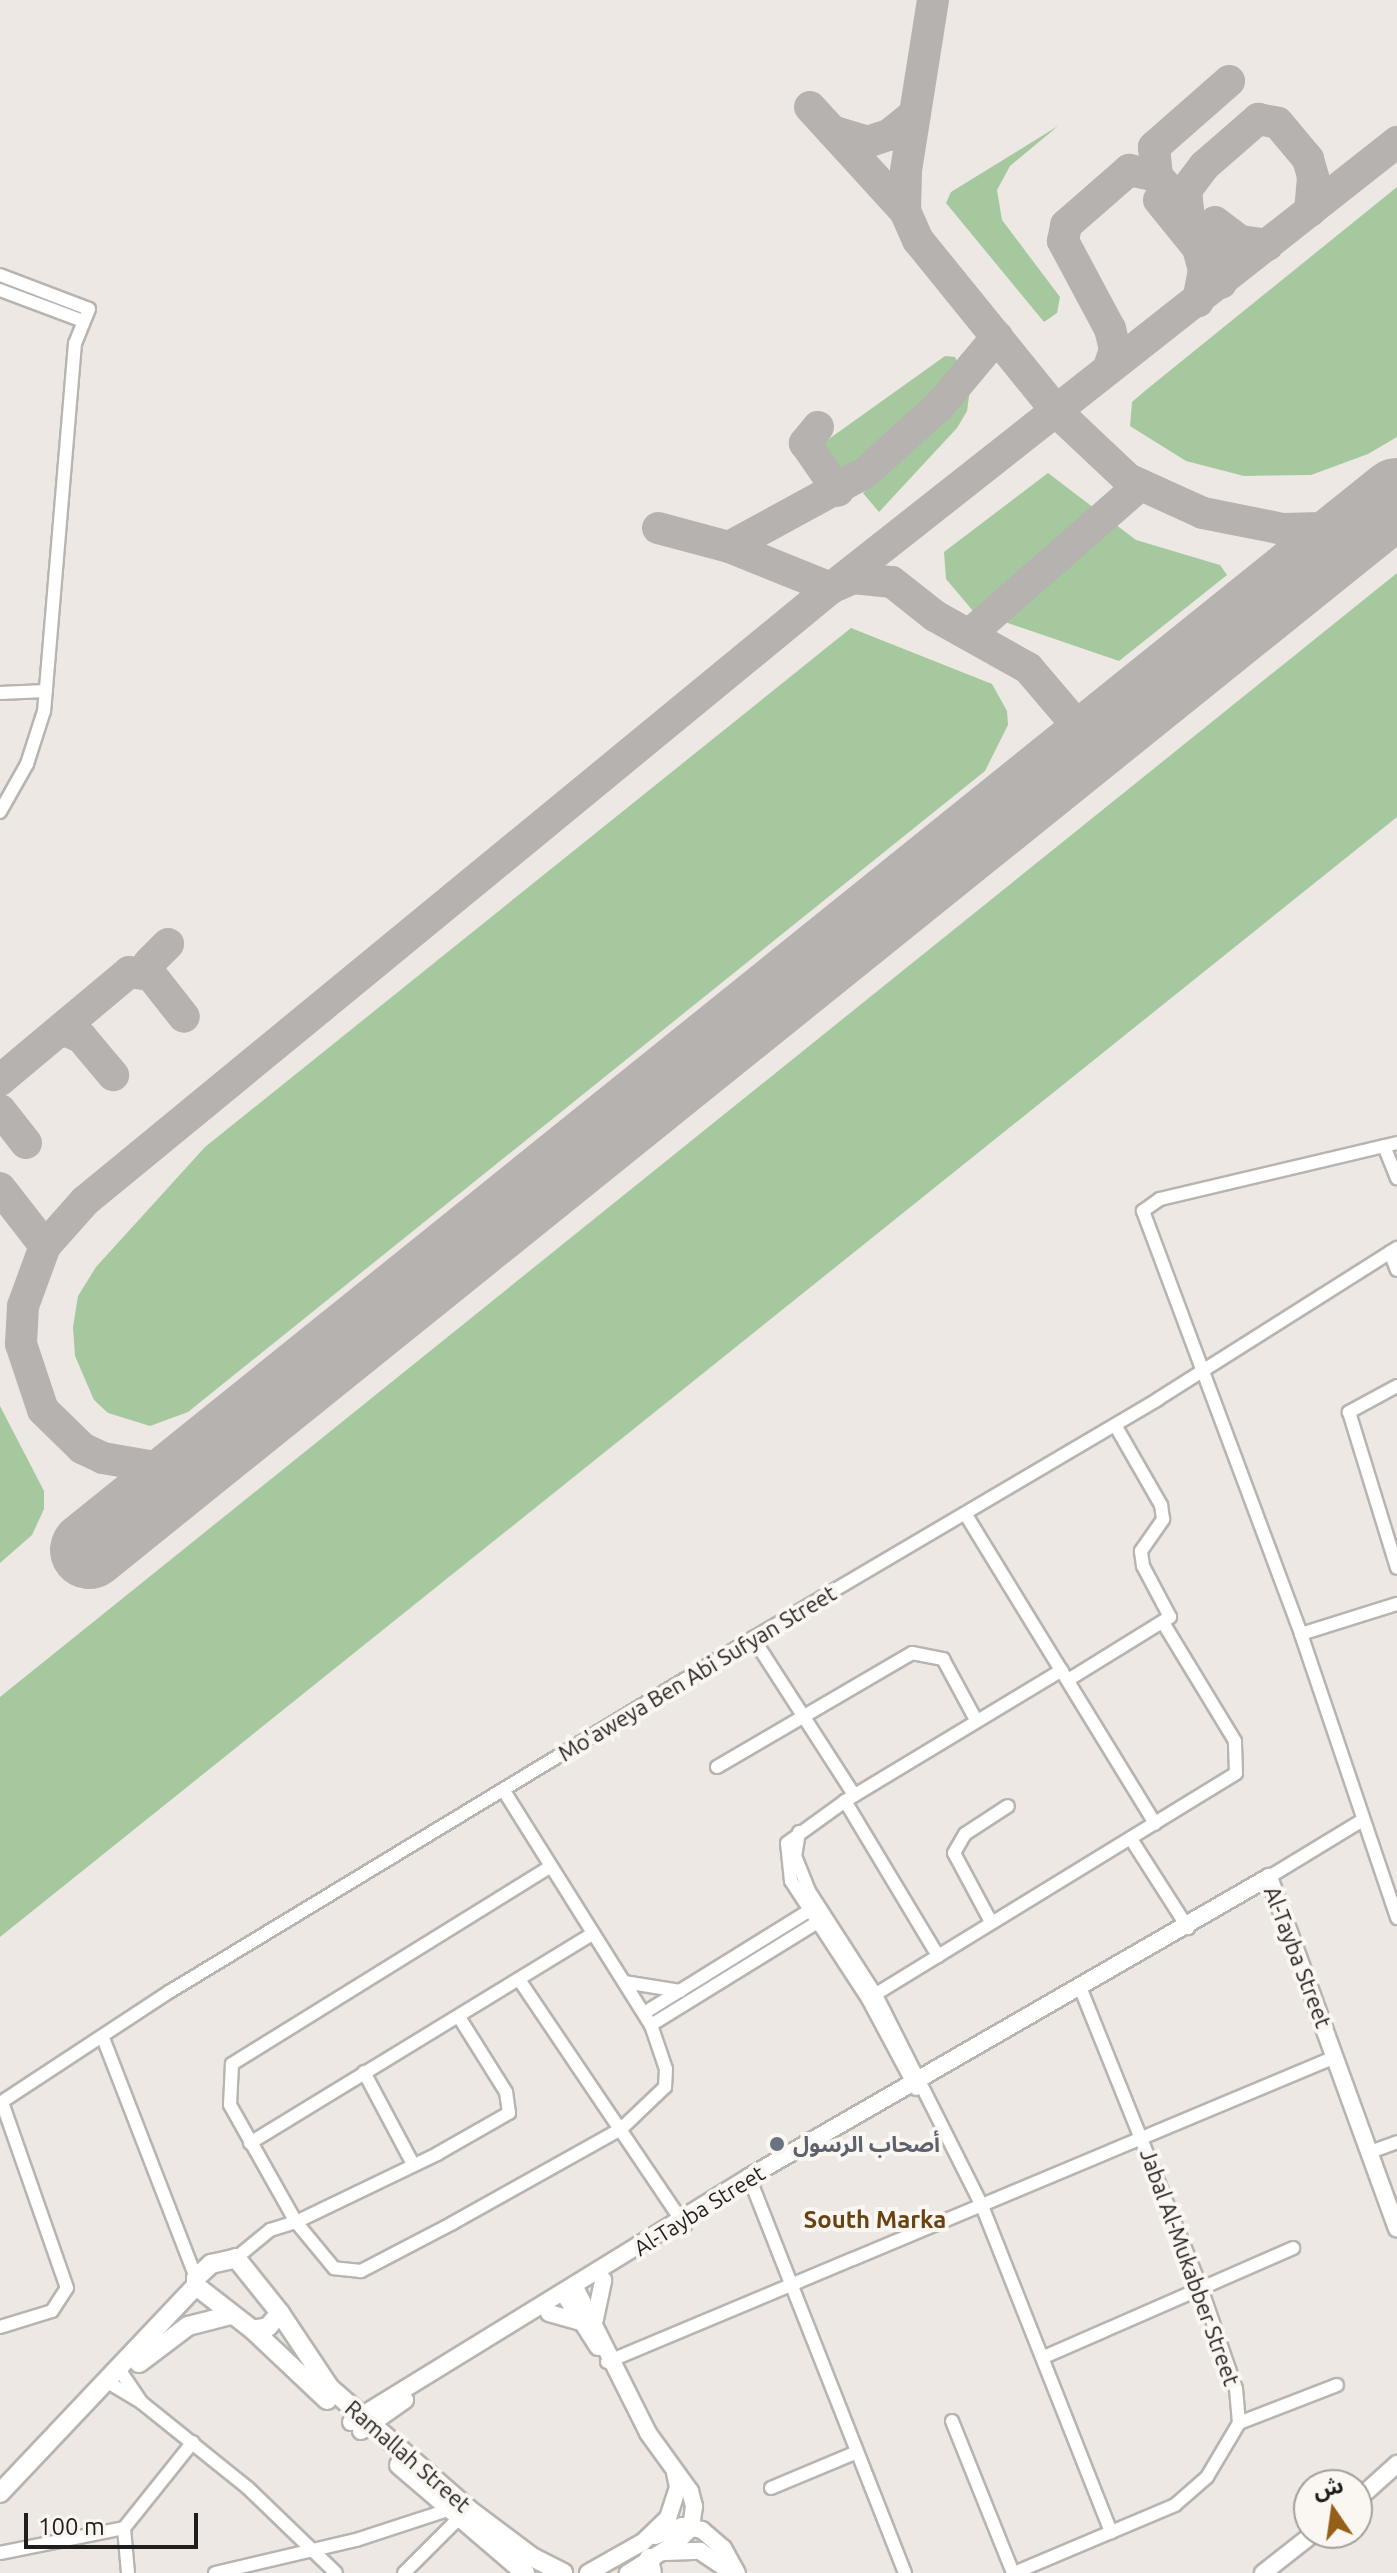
<!DOCTYPE html>
<meta charset="utf-8">
<style>
body{margin:0}
#map{position:relative;width:1397px;height:2573px;overflow:hidden;background:#ede8e4;font-family:Ubuntu,"Noto Sans Arabic",sans-serif}
div>[style]{position:absolute}
[style*='--x']{left:calc(var(--x)*1px);top:calc(var(--y)*1px);width:calc(var(--w)*1px);rotate:calc(var(--a)*1deg)}
.green>*{inset:0;background:#a5c89f}
.taxiway>*{height:32px;margin:-16px;padding:0 16px;transform-origin:16px;border-radius:16px;background:#b6b2af}
.runway>*{height:78px;margin:-39px;padding:0 39px;transform-origin:39px;border-radius:39px;background:#b6b2af}
.roads{filter:drop-shadow(2px 0 #b8b4b0) drop-shadow(-2px 0 #b8b4b0) drop-shadow(0 2px #b8b4b0) drop-shadow(0 -2px #b8b4b0)}
.minor>*{height:12px;margin:-6px;padding:0 6px;transform-origin:6px;border-radius:6px;background:#fff}
.tertiary>*{height:16px;margin:-8px;padding:0 8px;transform-origin:8px;border-radius:8px;background:#fff}
.secondary>*{height:18px;margin:-9px;padding:0 9px;transform-origin:9px;border-radius:9px;background:#fff}
.dots>*{width:22px;height:22px;translate:-50% -50%;box-sizing:border-box;border:4px solid #faf6f1;border-radius:50%}
span{translate:-50% -50%;white-space:nowrap;text-align:center;line-height:1.15;-webkit-text-stroke:8px #faf6f1;paint-order:stroke}
.street-label{font-size:22px;color:#201e1d}
.worship-label{font-size:22px;color:#5b616d;font-weight:700}
.left{translate:0 -50%;text-align:left}
.neighbourhood-label{font-size:24px;color:#684213;font-weight:700}
.north{position:absolute;left:1293px;top:2469px;width:80px;height:80px;box-sizing:border-box;background:#faf6f1;border:2px solid #a3a09c;border-radius:50%;rotate:347deg;font-size:22px;font-weight:700;line-height:32px;text-align:center;color:#201e1d}
.north::after{content:'';display:block;margin:auto;width:28px;height:36px;background:#965f18;clip-path:polygon(50% 0,100% 100%,50% 72%,0 100%)}
.scale{position:absolute;left:24px;top:2513px;width:174px;height:36px;box-sizing:border-box;border:4px solid #201e1d;border-top:0;padding-left:10px;font-size:24px;line-height:28px;white-space:nowrap;color:#201e1d;-webkit-text-stroke:6px #faf6f1;paint-order:stroke}
</style>
<div id="map">
<div class="green">
<i style="clip-path:polygon(1058px 126px,1010px 166px,997px 190px,1002px 220px,1060px 297px,1057px 313px,1044px 322px,946px 203px,951px 192px)"></i>
<i style="clip-path:polygon(1397px 187px,1397px 437px,1368px 454px,1311px 475px,1244px 476px,1186px 461px,1130px 426px,1132px 402px,1146px 390px)"></i>
<i style="clip-path:polygon(945px 356px,955px 357px,964px 375px,954px 396px,898px 452px,853px 484px,819px 446px)"></i>
<i style="clip-path:polygon(970px 389px,967px 411px,957px 428px,879px 512px,863px 493px)"></i>
<i style="clip-path:polygon(1048px 473px,1136px 540px,1220px 565px,1227px 575px,1119px 661px,973px 611px,946px 579px,944px 552px)"></i>
<i style="clip-path:polygon(1397px 573px,1397px 817px,0 1937px,0 1697px)"></i>
<i style="clip-path:polygon(851px 628px,992px 684px,1007px 711px,1008px 725px,985px 771px,188px 1412px,150px 1426px,108px 1413px,94px 1400px,75px 1356px,73px 1327px,78px 1296px,96px 1267px,205px 1147px)"></i>
<i style="clip-path:polygon(0 1406px,44px 1491px,44px 1509px,32px 1535px,0 1563px)"></i>
</div>
<div class="taxiway">
<i style="--x:933;--y:0;--w:173;--a:99"></i>
<i style="--x:906;--y:171;--w:40;--a:91.4"></i>
<i style="--x:905;--y:211;--w:32;--a:66"></i>
<i style="--x:918;--y:240;--w:223;--a:51"></i>
<i style="--x:1058;--y:413;--w:96;--a:43.3"></i>
<i style="--x:1128;--y:479;--w:82;--a:24.4"></i>
<i style="--x:1203;--y:513;--w:82;--a:11.3"></i>
<i style="--x:1283;--y:529;--w:77;--a:-1.5"></i>
<i style="--x:810;--y:107;--w:141;--a:47.6"></i>
<i style="--x:832;--y:131;--w:37;--a:17"></i>
<i style="--x:867;--y:142;--w:23;--a:-18"></i>
<i style="--x:889;--y:135;--w:33;--a:-39"></i>
<i style="--x:1157;--y:176;--w:29;--a:-96"></i>
<i style="--x:1154;--y:147;--w:100;--a:-41.3"></i>
<i style="--x:1159;--y:200;--w:62;--a:50.9"></i>
<i style="--x:1198;--y:248;--w:23;--a:75"></i>
<i style="--x:1204;--y:270;--w:32;--a:101"></i>
<i style="--x:1221;--y:283;--w:35;--a:-82"></i>
<i style="--x:1226;--y:248;--w:28;--a:-113"></i>
<i style="--x:1215;--y:222;--w:31;--a:37"></i>
<i style="--x:1240;--y:241;--w:28;--a:8"></i>
<i style="--x:1109;--y:367;--w:18;--a:-71"></i>
<i style="--x:1115;--y:350;--w:22;--a:-103"></i>
<i style="--x:1110;--y:329;--w:100;--a:-118.1"></i>
<i style="--x:1063;--y:241;--w:16;--a:-79"></i>
<i style="--x:1066;--y:225;--w:84;--a:-41.1"></i>
<i style="--x:1129;--y:170;--w:29;--a:12"></i>
<i style="--x:1157;--y:176;--w:47;--a:48.5"></i>
<i style="--x:1188;--y:211;--w:21;--a:-95"></i>
<i style="--x:1186;--y:190;--w:30;--a:-53"></i>
<i style="--x:1204;--y:166;--w:72;--a:-41"></i>
<i style="--x:1258;--y:119;--w:20;--a:11"></i>
<i style="--x:1278;--y:123;--w:47;--a:50.2"></i>
<i style="--x:1308;--y:159;--w:19;--a:74"></i>
<i style="--x:1313;--y:177;--w:34;--a:95"></i>
<i style="--x:818;--y:427;--w:21;--a:129"></i>
<i style="--x:805;--y:443;--w:58;--a:55.5"></i>
<i style="--x:658;--y:528;--w:73;--a:15"></i>
<i style="--x:729;--y:547;--w:110;--a:21.9"></i>
<i style="--x:831;--y:588;--w:24;--a:-24"></i>
<i style="--x:853;--y:578;--w:39;--a:6"></i>
<i style="--x:892;--y:582;--w:55;--a:38.3"></i>
<i style="--x:935;--y:616;--w:107;--a:29.2"></i>
<i style="--x:1028;--y:668;--w:99;--a:49.5"></i>
<i style="--x:729;--y:547;--w:155;--a:-28.6"></i>
<i style="--x:865;--y:473;--w:101;--a:-42.2"></i>
<i style="--x:940;--y:405;--w:89;--a:-50"></i>
<i style="--x:971;--y:633;--w:225;--a:-41.2"></i>
<i style="--x:151;--y:975;--w:12;--a:-99"></i>
<i style="--x:149;--y:963;--w:27;--a:-45"></i>
<i style="--x:62;--y:1029;--w:21;--a:23"></i>
<i style="--x:81;--y:1037;--w:50;--a:49.9"></i>
<i style="--x:0;--y:1080;--w:168;--a:-39.9"></i>
<i style="--x:129;--y:972;--w:22;--a:8"></i>
<i style="--x:151;--y:975;--w:53;--a:51.8"></i>
<i style="--x:0;--y:1110;--w:42;--a:51.8"></i>
<i style="--x:0;--y:1188;--w:73;--a:52.2"></i>
<i style="--x:214;--y:1450;--w:61;--a:163.9"></i>
<i style="--x:155;--y:1467;--w:53;--a:-170.2"></i>
<i style="--x:103;--y:1458;--w:23;--a:-155"></i>
<i style="--x:82;--y:1448;--w:54;--a:-135.7"></i>
<i style="--x:43;--y:1410;--w:70;--a:-108.4"></i>
<i style="--x:21;--y:1344;--w:38;--a:-87"></i>
<i style="--x:23;--y:1306;--w:64;--a:-69.9"></i>
<i style="--x:45;--y:1246;--w:60;--a:-48.4"></i>
<i style="--x:85;--y:1201;--w:966;--a:-39.41"></i>
<i style="--x:831;--y:588;--w:721;--a:-38.24"></i>
</div>
<div class="runway">
<i style="--x:89;--y:1550;--w:1679;--a:-38.84"></i>
</div>
<div class="roads">
<div class="minor">
<i style="--x:0;--y:275;--w:95;--a:20.9"></i>
<i style="--x:89;--y:309;--w:37;--a:112"></i>
<i style="--x:75;--y:343;--w:369;--a:94.8"></i>
<i style="--x:44;--y:711;--w:56;--a:107.8"></i>
<i style="--x:27;--y:764;--w:55;--a:119.4"></i>
<i style="--x:0;--y:290;--w:89;--a:20.5"></i>
<i style="--x:0;--y:693;--w:46;--a:-2.5"></i>
<i style="--x:1397;--y:1143;--w:244;--a:166.7"></i>
<i style="--x:1160;--y:1199;--w:21;--a:145"></i>
<i style="--x:1143;--y:1211;--w:452;--a:69.5"></i>
<i style="--x:1301;--y:1634;--w:300;--a:71.3"></i>
<i style="--x:1384;--y:1146;--w:35;--a:68"></i>
<i style="--x:1390;--y:1252;--w:19;--a:69"></i>
<i style="--x:1397;--y:1386;--w:55;--a:151.6"></i>
<i style="--x:1349;--y:1412;--w:163;--a:72.9"></i>
<i style="--x:966;--y:1515;--w:362;--a:58.5"></i>
<i style="--x:1301;--y:1634;--w:101;--a:-17.4"></i>
<i style="--x:753;--y:1638;--w:187;--a:57.2"></i>
<i style="--x:1068;--y:1680;--w:120;--a:-31.7"></i>
<i style="--x:1170;--y:1617;--w:58;--a:-117.9"></i>
<i style="--x:1143;--y:1566;--w:15;--a:-98"></i>
<i style="--x:1141;--y:1551;--w:39;--a:-55"></i>
<i style="--x:1163;--y:1519;--w:14;--a:-98"></i>
<i style="--x:1161;--y:1505;--w:92;--a:-119.9"></i>
<i style="--x:717;--y:1767;--w:226;--a:-30.3"></i>
<i style="--x:912;--y:1653;--w:32;--a:11"></i>
<i style="--x:943;--y:1659;--w:69;--a:61.6"></i>
<i style="--x:504;--y:1791;--w:276;--a:57.9"></i>
<i style="--x:651;--y:2025;--w:46;--a:71.2"></i>
<i style="--x:666;--y:2069;--w:18;--a:93"></i>
<i style="--x:665;--y:2087;--w:61;--a:136.3"></i>
<i style="--x:621;--y:2129;--w:193;--a:150.8"></i>
<i style="--x:453;--y:2223;--w:104;--a:152.4"></i>
<i style="--x:361;--y:2271;--w:27;--a:-174"></i>
<i style="--x:334;--y:2268;--w:60;--a:-129.6"></i>
<i style="--x:296;--y:2222;--w:134;--a:-119.4"></i>
<i style="--x:230;--y:2105;--w:41;--a:-87.2"></i>
<i style="--x:232;--y:2064;--w:374;--a:-31.8"></i>
<i style="--x:845;--y:1801;--w:181;--a:59"></i>
<i style="--x:799;--y:1832;--w:24;--a:99"></i>
<i style="--x:795;--y:1856;--w:38;--a:68"></i>
<i style="--x:809;--y:1891;--w:124;--a:57.2"></i>
<i style="--x:876;--y:1995;--w:236;--a:63.3"></i>
<i style="--x:982;--y:2206;--w:351;--a:68.4"></i>
<i style="--x:1131;--y:1839;--w:106;--a:57.4"></i>
<i style="--x:1269;--y:1877;--w:108;--a:-31.3"></i>
<i style="--x:991;--y:1922;--w:78;--a:-118.2"></i>
<i style="--x:954;--y:1853;--w:22;--a:-60"></i>
<i style="--x:965;--y:1834;--w:51;--a:-33.1"></i>
<i style="--x:520;--y:1981;--w:295;--a:56"></i>
<i style="--x:624;--y:1982;--w:57;--a:9.1"></i>
<i style="--x:871;--y:1997;--w:428;--a:-31.5"></i>
<i style="--x:1236;--y:1773;--w:32;--a:-92"></i>
<i style="--x:1235;--y:1741;--w:137;--a:-121.3"></i>
<i style="--x:644;--y:2013;--w:201;--a:-31.8"></i>
<i style="--x:651;--y:2025;--w:200;--a:-31.7"></i>
<i style="--x:103;--y:2038;--w:257;--a:68.8"></i>
<i style="--x:364;--y:2072;--w:104;--a:62"></i>
<i style="--x:916;--y:2089;--w:102;--a:-118.1"></i>
<i style="--x:868;--y:1999;--w:141;--a:-123.1"></i>
<i style="--x:791;--y:1881;--w:38;--a:-96"></i>
<i style="--x:787;--y:1843;--w:72;--a:-35.9"></i>
<i style="--x:845;--y:1801;--w:253;--a:-31.1"></i>
<i style="--x:0;--y:2103;--w:202;--a:-33.3"></i>
<i style="--x:169;--y:1992;--w:683;--a:-31.22"></i>
<i style="--x:753;--y:1638;--w:470;--a:-30.5"></i>
<i style="--x:1158;--y:1399;--w:283;--a:-32.3"></i>
<i style="--x:250;--y:2143;--w:399;--a:-31.4"></i>
<i style="--x:1370;--y:2152;--w:29;--a:-20"></i>
<i style="--x:749;--y:2177;--w:426;--a:68.5"></i>
<i style="--x:236;--y:2258;--w:44;--a:-39.5"></i>
<i style="--x:270;--y:2230;--w:27;--a:-17"></i>
<i style="--x:296;--y:2222;--w:157;--a:-25.7"></i>
<i style="--x:437;--y:2154;--w:83;--a:-29.7"></i>
<i style="--x:509;--y:2113;--w:21;--a:-98"></i>
<i style="--x:506;--y:2092;--w:89;--a:-122.1"></i>
<i style="--x:0;--y:2327;--w:54;--a:-17.1"></i>
<i style="--x:52;--y:2311;--w:27;--a:-57"></i>
<i style="--x:67;--y:2288;--w:197;--a:-109.3"></i>
<i style="--x:1044;--y:2357;--w:272;--a:-23.6"></i>
<i style="--x:607;--y:2362;--w:789;--a:-22.73"></i>
<i style="--x:119;--y:2369;--w:40;--a:56"></i>
<i style="--x:141;--y:2402;--w:137;--a:38.8"></i>
<i style="--x:248;--y:2488;--w:122;--a:44"></i>
<i style="--x:106;--y:2381;--w:41;--a:31"></i>
<i style="--x:952;--y:2421;--w:164;--a:68.1"></i>
<i style="--x:1239;--y:2423;--w:105;--a:-21.2"></i>
<i style="--x:771;--y:2488;--w:93;--a:-22.7"></i>
<i style="--x:0;--y:2553;--w:126;--a:-11.4"></i>
<i style="--x:128;--y:2573;--w:45;--a:-95.1"></i>
<i style="--x:124;--y:2528;--w:110;--a:-51.3"></i>
<i style="--x:215;--y:2573;--w:145;--a:-13.2"></i>
<i style="--x:356;--y:2540;--w:97;--a:-18.1"></i>
<i style="--x:404;--y:2573;--w:85;--a:-45"></i>
<i style="--x:1014;--y:2573;--w:175;--a:-22.9"></i>
<i style="--x:1175;--y:2505;--w:43;--a:-41.2"></i>
<i style="--x:1207;--y:2477;--w:63;--a:-59.3"></i>
<i style="--x:1239;--y:2423;--w:34;--a:-95"></i>
<i style="--x:1236;--y:2389;--w:107;--a:-109.1"></i>
<i style="--x:1201;--y:2288;--w:324;--a:-111.9"></i>
</div>
<div class="tertiary">
<i style="--x:575;--y:2287;--w:163;--a:63.4"></i>
<i style="--x:648;--y:2433;--w:72;--a:54.1"></i>
<i style="--x:690;--y:2491;--w:16;--a:75"></i>
<i style="--x:694;--y:2506;--w:22;--a:98"></i>
<i style="--x:691;--y:2528;--w:21;--a:135"></i>
<i style="--x:676;--y:2543;--w:57;--a:148"></i>
<i style="--x:564;--y:2294;--w:63;--a:57.3"></i>
<i style="--x:549;--y:2313;--w:35;--a:16"></i>
<i style="--x:595;--y:2319;--w:40;--a:-78"></i>
<i style="--x:351;--y:2422;--w:467;--a:-31.6"></i>
<i style="--x:749;--y:2177;--w:600;--a:-29.98"></i>
<i style="--x:1269;--y:1877;--w:374;--a:70"></i>
<i style="--x:361;--y:2431;--w:54;--a:-35.2"></i>
<i style="--x:1357;--y:2500;--w:54;--a:-42"></i>
<i style="--x:655;--y:2536;--w:29;--a:-20"></i>
<i style="--x:682;--y:2526;--w:20;--a:11"></i>
<i style="--x:702;--y:2530;--w:28;--a:41"></i>
<i style="--x:723;--y:2548;--w:29;--a:61"></i>
<i style="--x:665;--y:2552;--w:35;--a:-2"></i>
<i style="--x:700;--y:2551;--w:40;--a:34"></i>
<i style="--x:588;--y:2573;--w:63;--a:-29.4"></i>
<i style="--x:643;--y:2542;--w:35;--a:-44"></i>
<i style="--x:668;--y:2518;--w:33;--a:-72"></i>
<i style="--x:678;--y:2487;--w:14;--a:-102"></i>
<i style="--x:1263;--y:2573;--w:65;--a:-38.1"></i>
</div>
<div class="secondary">
<i style="--x:236;--y:2258;--w:70;--a:51.3"></i>
<i style="--x:280;--y:2313;--w:18;--a:131"></i>
<i style="--x:268;--y:2327;--w:15;--a:169"></i>
<i style="--x:253;--y:2330;--w:72;--a:-142.3"></i>
<i style="--x:196;--y:2286;--w:8;--a:-90"></i>
<i style="--x:196;--y:2278;--w:21;--a:-43"></i>
<i style="--x:211;--y:2264;--w:26;--a:-13"></i>
<i style="--x:280;--y:2313;--w:90;--a:56.3"></i>
<i style="--x:330;--y:2388;--w:184;--a:41.2"></i>
<i style="--x:468;--y:2509;--w:80;--a:36.9"></i>
<i style="--x:532;--y:2557;--w:35;--a:27"></i>
<i style="--x:253;--y:2330;--w:102;--a:43.4"></i>
<i style="--x:139;--y:2363;--w:61;--a:-37.1"></i>
<i style="--x:188;--y:2326;--w:44;--a:-14.3"></i>
<i style="--x:399;--y:2465;--w:166;--a:40.6"></i>
<i style="--x:0;--y:2493;--w:285;--a:-46.6"></i>
<i style="--x:649;--y:2558;--w:15;--a:79"></i>
</div>
</div>
<div class="dots">
<i style="left:777px;top:2144px;background:#6b7280"></i>
</div>
<div class="street-label">
<span style="left:697px;top:1673px;rotate:-31deg">Mo'aweya Ben Abi Sufyan Street</span>
<span style="left:1298px;top:1957px;rotate:69deg">Al-Tayba Street</span>
<span style="left:699px;top:2210px;rotate:-32deg">Al-Tayba Street</span>
<span style="left:1190px;top:2267px;rotate:70deg">Jabal Al-Mukabber Street</span>
<span style="left:408px;top:2456px;rotate:41deg">Ramallah Street</span>
</div>
<div class="worship-label">
<span class="left" style="left:793px;top:2144px">أصحاب الرسول</span>
</div>
<div class="neighbourhood-label">
<span style="left:875px;top:2220px">South Marka</span>
</div>
<div class="north">ش</div>
<div class="scale">100 m</div>
</div>
